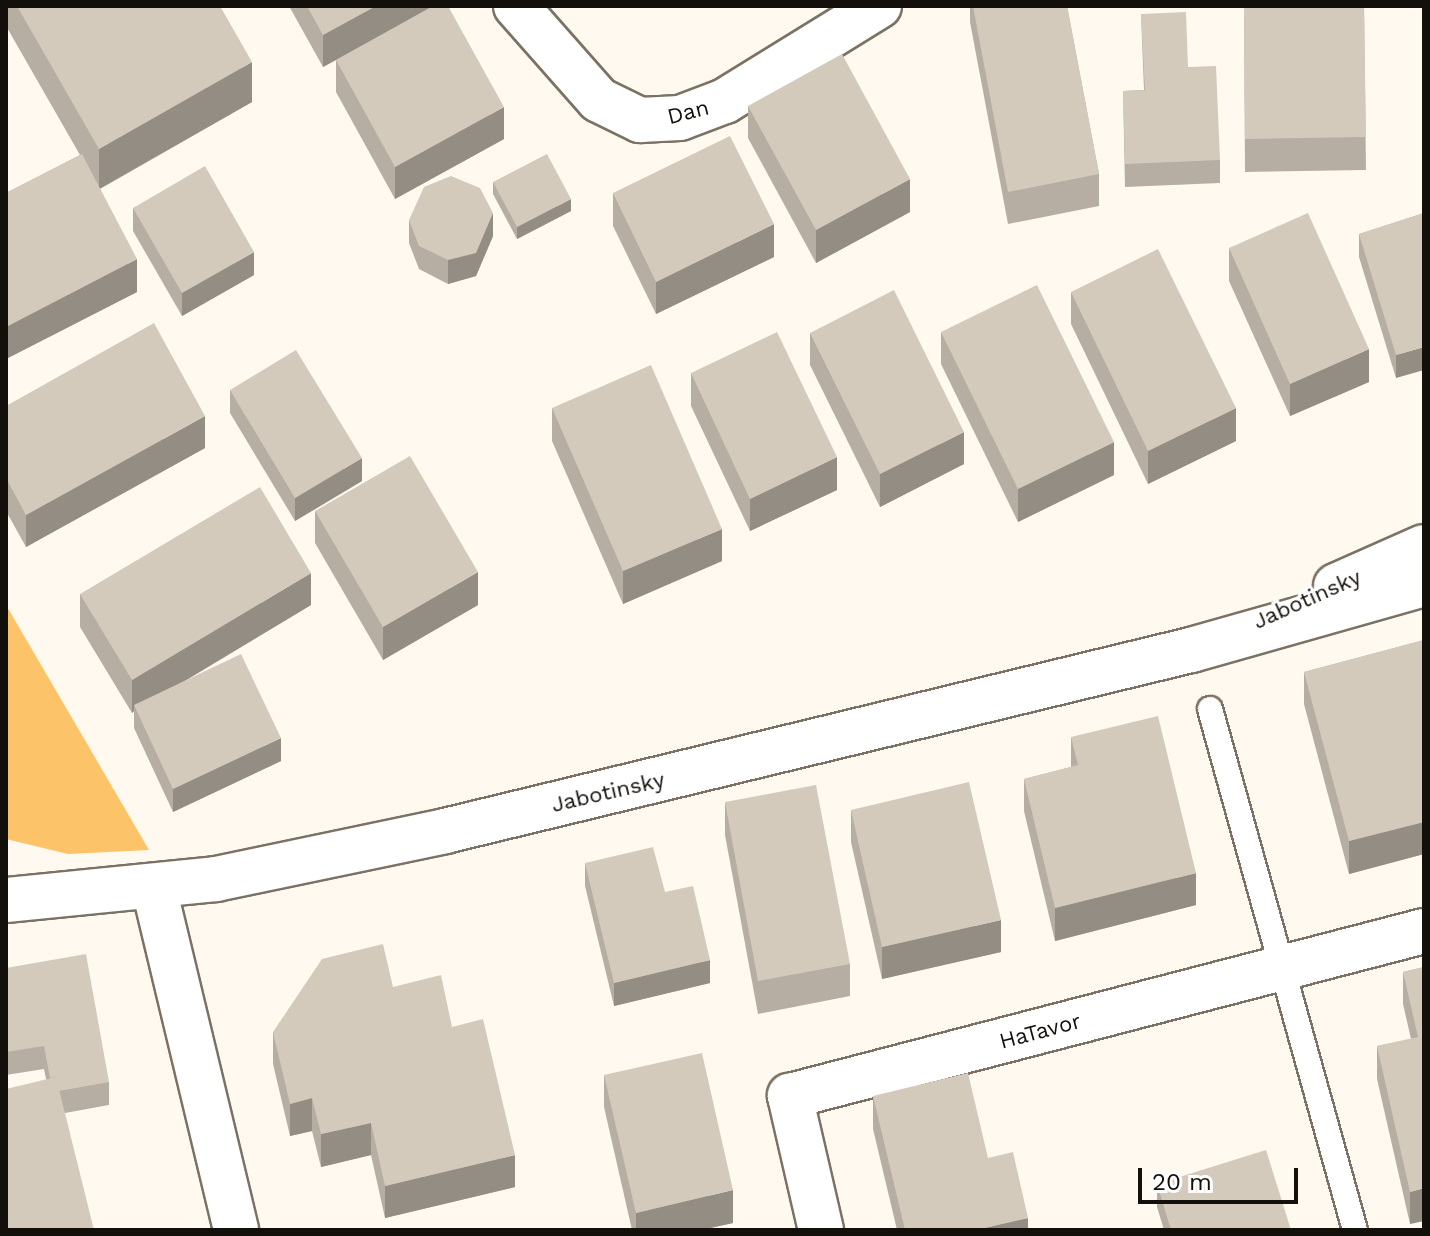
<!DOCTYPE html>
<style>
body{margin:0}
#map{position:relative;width:1430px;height:1236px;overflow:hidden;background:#fff9f0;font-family:"Work Sans",sans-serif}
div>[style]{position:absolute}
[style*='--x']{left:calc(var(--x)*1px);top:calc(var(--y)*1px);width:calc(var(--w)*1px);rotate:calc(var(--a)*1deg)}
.green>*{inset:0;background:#fdc369}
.roads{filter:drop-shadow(2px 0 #7b7265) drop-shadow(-2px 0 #7b7265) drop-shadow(0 2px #7b7265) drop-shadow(0 -2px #7b7265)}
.service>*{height:24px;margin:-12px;padding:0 12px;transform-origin:12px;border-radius:12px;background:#fff}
.minor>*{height:44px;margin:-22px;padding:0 22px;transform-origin:22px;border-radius:22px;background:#fff}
.tertiary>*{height:44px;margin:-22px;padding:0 22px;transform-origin:22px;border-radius:22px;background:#fff}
.wall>*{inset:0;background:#b6aea2}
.shaded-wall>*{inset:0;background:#948d84}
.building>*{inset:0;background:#d4cabc}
span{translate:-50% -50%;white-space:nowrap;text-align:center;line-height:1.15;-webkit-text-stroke:6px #fff;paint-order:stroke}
.street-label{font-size:22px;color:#130f0a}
.frame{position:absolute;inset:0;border:8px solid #130f0a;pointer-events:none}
.scale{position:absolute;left:1138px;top:1168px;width:160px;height:36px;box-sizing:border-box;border:4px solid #130f0a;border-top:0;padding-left:10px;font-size:24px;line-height:28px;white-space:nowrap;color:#130f0a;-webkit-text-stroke:6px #fff;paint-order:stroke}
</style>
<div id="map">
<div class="green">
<i style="clip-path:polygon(6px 605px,149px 850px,68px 854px,6px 839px)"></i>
</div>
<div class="roads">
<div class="service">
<i style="--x:1210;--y:709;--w:541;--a:74.45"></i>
</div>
<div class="minor">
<i style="--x:516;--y:6;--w:125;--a:48.6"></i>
<i style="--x:599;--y:100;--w:46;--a:26"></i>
<i style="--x:640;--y:120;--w:40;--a:-2.9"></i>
<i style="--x:680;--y:118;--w:48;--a:-20.7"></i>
<i style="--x:725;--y:101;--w:181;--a:-31.7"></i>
<i style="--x:154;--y:888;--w:352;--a:76.5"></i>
<i style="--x:821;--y:1230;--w:138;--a:-103"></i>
<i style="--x:790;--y:1096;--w:655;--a:-14.59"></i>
</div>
<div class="tertiary">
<i style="--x:1336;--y:586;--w:96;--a:-23.9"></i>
<i style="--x:6;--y:900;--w:211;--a:-5.7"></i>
<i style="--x:216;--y:879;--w:234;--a:-11.8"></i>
<i style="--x:445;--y:831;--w:768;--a:-13.64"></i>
<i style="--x:1191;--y:650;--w:242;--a:-15.8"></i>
</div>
</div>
<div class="wall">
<i style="clip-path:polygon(6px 6px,220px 6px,252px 102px,100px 189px,137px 292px,6px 359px,6px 193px,80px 155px,6px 26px)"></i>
<i style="clip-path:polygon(289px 6px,429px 6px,429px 8px,504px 139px,395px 199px,336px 92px,336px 60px,323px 67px)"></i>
<i style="clip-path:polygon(970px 6px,1067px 6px,1099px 174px,1099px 206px,1008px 224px,970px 22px)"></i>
<i style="clip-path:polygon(1244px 6px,1364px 6px,1366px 170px,1245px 172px)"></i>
<i style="clip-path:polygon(1141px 14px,1188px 67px,1220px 160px,1220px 183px,1125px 187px,1123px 91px,1144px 90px)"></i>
<i style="clip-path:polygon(748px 106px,910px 212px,816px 263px,748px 138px)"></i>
<i style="clip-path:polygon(493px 182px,571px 211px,517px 239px,493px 194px)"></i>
<i style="clip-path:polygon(613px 193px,774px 257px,656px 314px,613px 226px)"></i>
<i style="clip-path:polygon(133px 208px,254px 275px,182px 316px,133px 231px)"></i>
<i style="clip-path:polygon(1424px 213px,1396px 378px,1359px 257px,1359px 234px)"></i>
<i style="clip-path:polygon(409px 220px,493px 236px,476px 276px,448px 284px,419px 269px,409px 243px)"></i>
<i style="clip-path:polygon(1229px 248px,1369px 382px,1290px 416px,1229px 281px)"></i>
<i style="clip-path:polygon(1071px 292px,1236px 441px,1148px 484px,1071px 324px)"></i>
<i style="clip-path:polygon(941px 332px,1114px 475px,1018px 522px,941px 364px)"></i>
<i style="clip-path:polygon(810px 333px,964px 464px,880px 507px,810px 365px)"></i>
<i style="clip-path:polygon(691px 373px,837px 490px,750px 531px,691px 406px)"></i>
<i style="clip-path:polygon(230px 390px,362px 481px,295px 521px,230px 413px)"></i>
<i style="clip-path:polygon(6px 406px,205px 448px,26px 547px,6px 511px)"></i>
<i style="clip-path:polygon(552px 408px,722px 561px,623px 604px,552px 441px)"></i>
<i style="clip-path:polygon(315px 511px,478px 605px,383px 660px,315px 543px)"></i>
<i style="clip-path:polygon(80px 594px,311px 605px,185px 681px,281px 761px,173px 812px,134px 728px,134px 711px,132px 713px,80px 627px)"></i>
<i style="clip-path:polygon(1424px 640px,1424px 854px,1349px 874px,1304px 704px,1304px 672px)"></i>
<i style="clip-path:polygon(1071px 737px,1196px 905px,1055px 941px,1024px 811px,1024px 779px,1071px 767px)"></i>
<i style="clip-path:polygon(725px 802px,850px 964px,850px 996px,758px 1014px,725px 835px)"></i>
<i style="clip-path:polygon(851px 810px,1001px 952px,882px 979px,851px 842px)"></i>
<i style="clip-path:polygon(585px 863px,665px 892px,710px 983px,614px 1006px,585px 886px)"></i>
<i style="clip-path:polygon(1424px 967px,1410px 1224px,1377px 1079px,1377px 1046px,1411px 1039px,1403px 1004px,1403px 972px)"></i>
<i style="clip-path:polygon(6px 968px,109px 1082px,109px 1105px,65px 1113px,46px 1079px,44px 1069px,6px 1075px)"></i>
<i style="clip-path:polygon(393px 987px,452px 1027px,515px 1187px,385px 1218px,371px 1155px,321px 1167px,312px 1131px,290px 1136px,273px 1064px,273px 1032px)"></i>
<i style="clip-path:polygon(604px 1075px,733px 1223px,701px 1230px,632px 1230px,604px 1107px)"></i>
<i style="clip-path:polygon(873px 1096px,988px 1158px,1028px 1230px,897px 1230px,873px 1129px)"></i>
<i style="clip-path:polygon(1157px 1184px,1291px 1230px,1164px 1230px,1157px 1207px)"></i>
</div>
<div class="shaded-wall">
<i style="clip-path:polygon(376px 6px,429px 6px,429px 9px,323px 67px,323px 35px)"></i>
<i style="clip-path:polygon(252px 62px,252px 102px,99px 189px,99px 149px)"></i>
<i style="clip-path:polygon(504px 107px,504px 139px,395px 199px,395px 167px)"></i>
<i style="clip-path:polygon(910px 179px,910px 212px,816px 263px,816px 230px)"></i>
<i style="clip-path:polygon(571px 199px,571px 211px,517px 239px,517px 227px)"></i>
<i style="clip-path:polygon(493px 213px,493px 236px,476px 276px,448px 284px,448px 260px)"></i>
<i style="clip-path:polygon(774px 224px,774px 257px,656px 314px,656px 282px)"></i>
<i style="clip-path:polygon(254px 252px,254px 275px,182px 316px,182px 293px)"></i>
<i style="clip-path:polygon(137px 259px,137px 292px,6px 359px,6px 327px)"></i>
<i style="clip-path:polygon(1424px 347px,1424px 370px,1396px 378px,1396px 355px)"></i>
<i style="clip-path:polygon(1369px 349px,1369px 382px,1290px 416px,1290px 384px)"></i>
<i style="clip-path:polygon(1236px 408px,1236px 441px,1148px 484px,1148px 451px)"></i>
<i style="clip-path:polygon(205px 416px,205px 448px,26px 547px,26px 515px)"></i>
<i style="clip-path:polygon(964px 432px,964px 464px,880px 507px,880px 474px)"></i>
<i style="clip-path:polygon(1114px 442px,1114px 475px,1018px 522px,1018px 489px)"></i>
<i style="clip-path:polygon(837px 457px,837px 490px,750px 531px,750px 499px)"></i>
<i style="clip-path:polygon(362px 458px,362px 481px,295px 521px,295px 498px)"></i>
<i style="clip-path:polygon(722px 529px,722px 561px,623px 604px,623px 571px)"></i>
<i style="clip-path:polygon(478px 572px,478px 605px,383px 660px,383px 627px)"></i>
<i style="clip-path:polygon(311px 573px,311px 605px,136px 710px,134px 705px,134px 711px,132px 713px,132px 680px)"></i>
<i style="clip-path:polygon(281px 738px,281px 761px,173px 812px,173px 789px)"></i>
<i style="clip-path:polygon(1424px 822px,1424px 854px,1349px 874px,1349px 841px)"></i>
<i style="clip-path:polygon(1196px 873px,1196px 905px,1055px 941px,1055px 908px)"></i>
<i style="clip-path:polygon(1001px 920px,1001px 952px,882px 979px,882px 947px)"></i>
<i style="clip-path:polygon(710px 960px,710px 983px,614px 1006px,614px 983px)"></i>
<i style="clip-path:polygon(312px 1098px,312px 1131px,290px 1136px,290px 1104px)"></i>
<i style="clip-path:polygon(371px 1123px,371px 1155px,321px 1167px,321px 1134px)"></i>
<i style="clip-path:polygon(515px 1155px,515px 1187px,385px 1218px,385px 1186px)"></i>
<i style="clip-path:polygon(1424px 1188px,1424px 1221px,1410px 1224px,1410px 1192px)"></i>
<i style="clip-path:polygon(733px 1190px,733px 1223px,701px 1230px,636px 1230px,636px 1213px)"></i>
<i style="clip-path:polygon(1028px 1218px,1028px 1230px,976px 1230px)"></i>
</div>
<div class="building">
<i style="clip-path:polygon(17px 6px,220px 6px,252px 62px,99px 149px)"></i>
<i style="clip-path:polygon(307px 6px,376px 6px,323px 35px)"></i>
<i style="clip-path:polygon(433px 6px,448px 6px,504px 107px,395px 167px,336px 60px)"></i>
<i style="clip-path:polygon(973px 6px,1067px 6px,1099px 174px,1008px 192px)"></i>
<i style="clip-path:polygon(1244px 6px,1364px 6px,1366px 137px,1245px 139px)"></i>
<i style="clip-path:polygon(1186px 12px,1188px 67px,1216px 66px,1220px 160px,1125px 164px,1123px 91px,1145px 90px,1141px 14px)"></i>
<i style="clip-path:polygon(842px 54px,910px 179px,816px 230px,748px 106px)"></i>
<i style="clip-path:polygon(730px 136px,774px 224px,656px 282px,613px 193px)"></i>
<i style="clip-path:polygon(82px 154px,137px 259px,6px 327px,6px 193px)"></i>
<i style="clip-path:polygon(547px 154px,571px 199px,517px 227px,493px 182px)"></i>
<i style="clip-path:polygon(205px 166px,254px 252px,182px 293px,133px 208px)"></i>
<i style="clip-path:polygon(451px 176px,480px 188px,493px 213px,476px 253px,448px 260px,419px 246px,409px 220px,424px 187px)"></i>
<i style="clip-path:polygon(1308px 213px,1369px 349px,1290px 384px,1229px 248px)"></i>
<i style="clip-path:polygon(1424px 213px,1424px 347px,1396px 355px,1359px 234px)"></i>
<i style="clip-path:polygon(1158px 249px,1236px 408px,1148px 451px,1071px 292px)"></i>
<i style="clip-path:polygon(1037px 285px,1114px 442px,1018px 489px,941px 332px)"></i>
<i style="clip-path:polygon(894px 290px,964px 432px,880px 474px,810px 333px)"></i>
<i style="clip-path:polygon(154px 323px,205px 416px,26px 515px,6px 478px,6px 406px)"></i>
<i style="clip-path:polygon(777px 332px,837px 457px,750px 499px,691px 373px)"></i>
<i style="clip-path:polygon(296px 350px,362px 458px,295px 498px,230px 390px)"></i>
<i style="clip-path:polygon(651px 365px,722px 529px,623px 571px,552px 408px)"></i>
<i style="clip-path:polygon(410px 456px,478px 572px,383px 627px,315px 511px)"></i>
<i style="clip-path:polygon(260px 487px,311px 573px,132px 680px,80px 594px)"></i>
<i style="clip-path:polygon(1424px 640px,1424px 822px,1349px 841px,1304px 672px)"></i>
<i style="clip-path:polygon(241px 654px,281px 738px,173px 789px,134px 705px)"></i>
<i style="clip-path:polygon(1158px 716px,1196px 873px,1055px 908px,1024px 779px,1078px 765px,1071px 737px)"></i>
<i style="clip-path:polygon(969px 782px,1001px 920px,882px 947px,851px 810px)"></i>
<i style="clip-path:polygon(816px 785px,850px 964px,758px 981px,725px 802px)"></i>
<i style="clip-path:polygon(653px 847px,665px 892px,693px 886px,710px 960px,614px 983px,585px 863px)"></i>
<i style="clip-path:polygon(383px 944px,393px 987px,441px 975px,452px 1027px,483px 1019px,515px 1155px,385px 1186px,371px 1123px,321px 1134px,312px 1098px,290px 1104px,273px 1032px,322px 959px)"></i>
<i style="clip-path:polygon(86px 954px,109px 1082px,59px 1091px,56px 1077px,50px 1078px,44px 1046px,6px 1052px,6px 968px)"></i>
<i style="clip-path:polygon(1424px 967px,1424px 1188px,1410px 1192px,1377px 1046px,1418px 1037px,1403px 972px)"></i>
<i style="clip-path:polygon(702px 1053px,733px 1190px,636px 1213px,604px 1075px)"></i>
<i style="clip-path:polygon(968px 1073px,988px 1158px,1013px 1152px,1028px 1218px,976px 1230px,905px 1230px,873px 1096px)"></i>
<i style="clip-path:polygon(56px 1077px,94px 1230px,6px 1230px,6px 1089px)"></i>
<i style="clip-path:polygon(1266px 1150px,1291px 1230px,1171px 1230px,1157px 1184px)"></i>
</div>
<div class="street-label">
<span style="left:688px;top:112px;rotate:-14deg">Dan</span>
<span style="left:1307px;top:599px;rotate:-24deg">Jabotinsky</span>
<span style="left:608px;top:792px;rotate:-13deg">Jabotinsky</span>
<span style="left:1040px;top:1031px;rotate:-15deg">HaTavor</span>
</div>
<div class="frame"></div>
<div class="scale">20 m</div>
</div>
